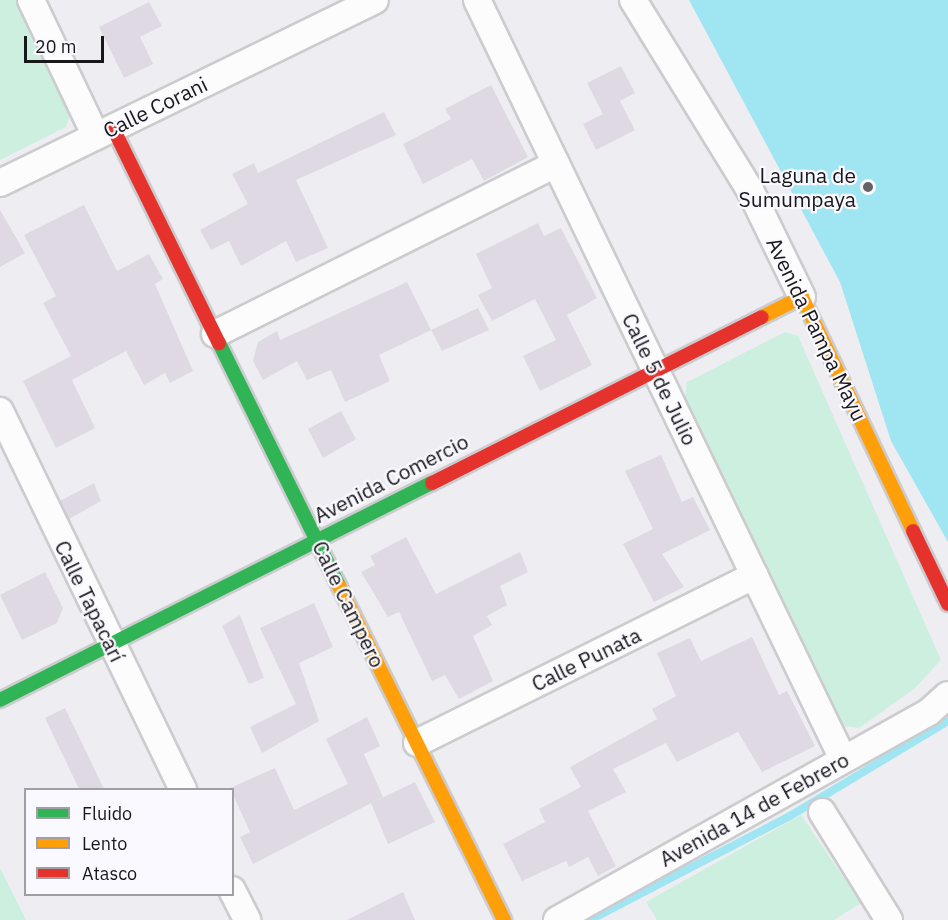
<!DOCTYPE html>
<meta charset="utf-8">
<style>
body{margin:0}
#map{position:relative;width:948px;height:920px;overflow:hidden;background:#eeeef2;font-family:"IBM Plex Sans",sans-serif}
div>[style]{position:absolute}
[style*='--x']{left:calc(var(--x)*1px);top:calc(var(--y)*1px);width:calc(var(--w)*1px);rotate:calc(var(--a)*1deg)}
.green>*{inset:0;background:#ccefe0}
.water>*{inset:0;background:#9fe5f2}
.stream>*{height:8px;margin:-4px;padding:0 4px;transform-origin:4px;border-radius:4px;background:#9fe5f2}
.building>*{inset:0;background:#dfd9e4}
.roads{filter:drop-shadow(2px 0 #cccccf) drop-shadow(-2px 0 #cccccf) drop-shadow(0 2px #cccccf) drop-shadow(0 -2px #cccccf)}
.street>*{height:26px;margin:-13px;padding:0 13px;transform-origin:13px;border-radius:13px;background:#fcfcfd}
.fast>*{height:14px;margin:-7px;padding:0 7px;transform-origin:7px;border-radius:7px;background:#30b455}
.slow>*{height:14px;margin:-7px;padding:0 7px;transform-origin:7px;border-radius:7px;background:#ff9f0a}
.jam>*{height:14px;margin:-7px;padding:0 7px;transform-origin:7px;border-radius:7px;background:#e5322d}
.dots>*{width:16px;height:16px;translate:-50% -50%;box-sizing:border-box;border:3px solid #faf9ff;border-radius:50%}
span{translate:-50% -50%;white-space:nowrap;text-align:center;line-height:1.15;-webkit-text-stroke:4.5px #faf9ff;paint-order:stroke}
.street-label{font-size:21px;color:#18181b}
.poi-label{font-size:21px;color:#18181b}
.right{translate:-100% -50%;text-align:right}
.legend{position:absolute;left:24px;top:788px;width:210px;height:108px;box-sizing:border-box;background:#faf9ff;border:2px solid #a09fa4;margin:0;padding:8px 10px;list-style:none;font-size:18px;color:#18181b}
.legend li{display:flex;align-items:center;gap:12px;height:30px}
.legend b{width:30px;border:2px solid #a09fa4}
.scale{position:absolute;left:24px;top:36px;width:80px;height:27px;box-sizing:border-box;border:3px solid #18181b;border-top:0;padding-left:8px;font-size:18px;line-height:21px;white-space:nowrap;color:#18181b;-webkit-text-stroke:4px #faf9ff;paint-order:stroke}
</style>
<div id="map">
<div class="green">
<i style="clip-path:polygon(0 0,20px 0,72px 111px,66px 127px,0 160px)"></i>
<i style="clip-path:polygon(785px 332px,798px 336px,941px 660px,914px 689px,859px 728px,844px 726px,685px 397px,687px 382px)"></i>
<i style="clip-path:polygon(801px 815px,861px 903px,834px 920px,657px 920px,646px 902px)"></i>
<i style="clip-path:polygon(0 868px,26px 920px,0 920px)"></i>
</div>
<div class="water">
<i style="clip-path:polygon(689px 0,948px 0,948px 542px,891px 441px,840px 282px)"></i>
</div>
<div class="stream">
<i style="--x:590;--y:920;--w:225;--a:-27.5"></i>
<i style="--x:790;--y:816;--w:184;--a:-31"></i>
</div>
<div class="building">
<i style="clip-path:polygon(149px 2px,162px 26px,140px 37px,153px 64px,124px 78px,99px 27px)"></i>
<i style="clip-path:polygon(621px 66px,635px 93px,620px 101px,635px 130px,596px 150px,583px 124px,603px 114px,587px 83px)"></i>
<i style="clip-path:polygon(491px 85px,528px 157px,484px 181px,472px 159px,423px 184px,403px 144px,451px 119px,445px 109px)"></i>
<i style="clip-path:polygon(384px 112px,396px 135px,296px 180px,328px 248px,296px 262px,286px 241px,241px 266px,229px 241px,211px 250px,200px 230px,248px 204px,232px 174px,254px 163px,258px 173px)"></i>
<i style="clip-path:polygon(84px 205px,117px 271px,149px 254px,163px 279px,155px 284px,193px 371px,170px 383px,165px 373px,144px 385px,126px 351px,72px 380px,95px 428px,56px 448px,23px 381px,71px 356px,43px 303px,56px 296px,24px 235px)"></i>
<i style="clip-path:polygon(0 210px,25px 253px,0 267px)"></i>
<i style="clip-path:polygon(538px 223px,544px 236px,561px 228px,597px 298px,567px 315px,592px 365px,540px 391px,523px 356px,556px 340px,535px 299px,492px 321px,478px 295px,492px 288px,476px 254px)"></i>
<i style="clip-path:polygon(407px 282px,431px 330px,379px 355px,390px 381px,345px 402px,331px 370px,307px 380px,297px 361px,263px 380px,253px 361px,258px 342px,277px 331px,280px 340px)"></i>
<i style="clip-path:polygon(478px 308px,489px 330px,442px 351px,431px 330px)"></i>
<i style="clip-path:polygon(341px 411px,356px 439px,323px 458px,308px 429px)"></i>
<i style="clip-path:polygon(661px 455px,682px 502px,693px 497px,710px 530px,662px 554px,684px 587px,654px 602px,623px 544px,653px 529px,625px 471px)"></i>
<i style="clip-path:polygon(94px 483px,101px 501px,69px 519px,60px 501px)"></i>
<i style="clip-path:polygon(406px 537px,436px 594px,520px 552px,528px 572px,500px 586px,507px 605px,487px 616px,492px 625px,473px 636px,493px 681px,459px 699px,445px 675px,432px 681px,399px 612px,388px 617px,361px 572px,375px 565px,370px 556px)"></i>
<i style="clip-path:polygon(45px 572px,63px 608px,57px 623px,22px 640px,0 595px)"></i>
<i style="clip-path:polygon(314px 603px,333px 647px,299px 663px,319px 721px,262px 753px,250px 727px,296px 704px,260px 628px)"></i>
<i style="clip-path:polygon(240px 615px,264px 678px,249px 684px,222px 626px)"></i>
<i style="clip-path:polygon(752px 637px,779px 695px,787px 691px,815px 746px,762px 772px,738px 732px,677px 762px,666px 743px,613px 769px,626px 792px,588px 811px,616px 866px,598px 876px,588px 857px,569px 867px,566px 861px,522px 881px,503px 844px,545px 822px,539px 809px,581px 787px,570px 767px,657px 719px,652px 709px,676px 696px,657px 653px,690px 638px,701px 661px)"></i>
<i style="clip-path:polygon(65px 708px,93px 766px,104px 789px,79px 789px,45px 718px)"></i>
<i style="clip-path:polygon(367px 717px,380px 746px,364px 754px,383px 797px,253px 864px,240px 837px,250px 832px,230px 788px,275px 768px,294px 810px,348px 784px,326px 739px)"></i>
<i style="clip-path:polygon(415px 782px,435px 822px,388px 844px,371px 803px)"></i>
<i style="clip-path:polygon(403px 892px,415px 920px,347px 920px)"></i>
</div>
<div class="roads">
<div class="street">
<i style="--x:31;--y:0;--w:151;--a:64.5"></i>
<i style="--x:477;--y:0;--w:843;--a:64.26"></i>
<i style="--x:633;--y:0;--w:223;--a:58.4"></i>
<i style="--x:750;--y:190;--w:119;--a:64.1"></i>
<i style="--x:0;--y:183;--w:417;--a:-26"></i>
<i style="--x:215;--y:334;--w:381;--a:-26.5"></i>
<i style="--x:0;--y:411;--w:421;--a:64.2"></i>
<i style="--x:417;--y:743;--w:377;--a:-26.4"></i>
<i style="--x:822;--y:812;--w:127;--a:58.2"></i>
<i style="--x:232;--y:890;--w:34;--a:63"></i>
<i style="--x:557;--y:920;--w:426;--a:-29.2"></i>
<i style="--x:929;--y:712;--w:25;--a:-42"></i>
</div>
<div class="fast">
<i style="--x:219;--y:343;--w:271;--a:63.7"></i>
<i style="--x:0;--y:700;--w:483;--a:-26.7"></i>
</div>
<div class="slow">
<i style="--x:762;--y:317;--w:45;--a:-26.6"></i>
<i style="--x:802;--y:297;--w:259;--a:64.6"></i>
<i style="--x:339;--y:586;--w:373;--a:63.7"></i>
</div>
<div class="jam">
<i style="--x:113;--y:128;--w:240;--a:63.8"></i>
<i style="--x:432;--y:483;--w:369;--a:-26.7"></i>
<i style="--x:913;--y:531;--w:81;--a:64.4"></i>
</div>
</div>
<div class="dots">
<i style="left:868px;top:187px;background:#636366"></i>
</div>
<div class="street-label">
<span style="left:155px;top:107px;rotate:-26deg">Calle Corani</span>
<span style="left:817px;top:329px;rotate:64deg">Avenida Pampa Mayu</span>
<span style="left:660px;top:379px;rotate:64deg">Calle 5 de Julio</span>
<span style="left:391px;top:478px;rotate:-27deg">Avenida Comercio</span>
<span style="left:90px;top:601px;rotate:64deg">Calle Tapacarí</span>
<span style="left:349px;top:604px;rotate:64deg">Calle Campero</span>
<span style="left:586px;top:659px;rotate:-26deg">Calle Punata</span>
<span style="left:754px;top:809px;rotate:-29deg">Avenida 14 de Febrero</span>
</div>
<div class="poi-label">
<span class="right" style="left:856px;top:187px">Laguna de<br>Sumumpaya</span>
</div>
<ul class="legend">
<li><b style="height:8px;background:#30b455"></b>Fluido</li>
<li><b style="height:8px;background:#ff9f0a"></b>Lento</li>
<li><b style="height:8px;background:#e5322d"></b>Atasco</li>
</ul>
<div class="scale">20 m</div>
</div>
